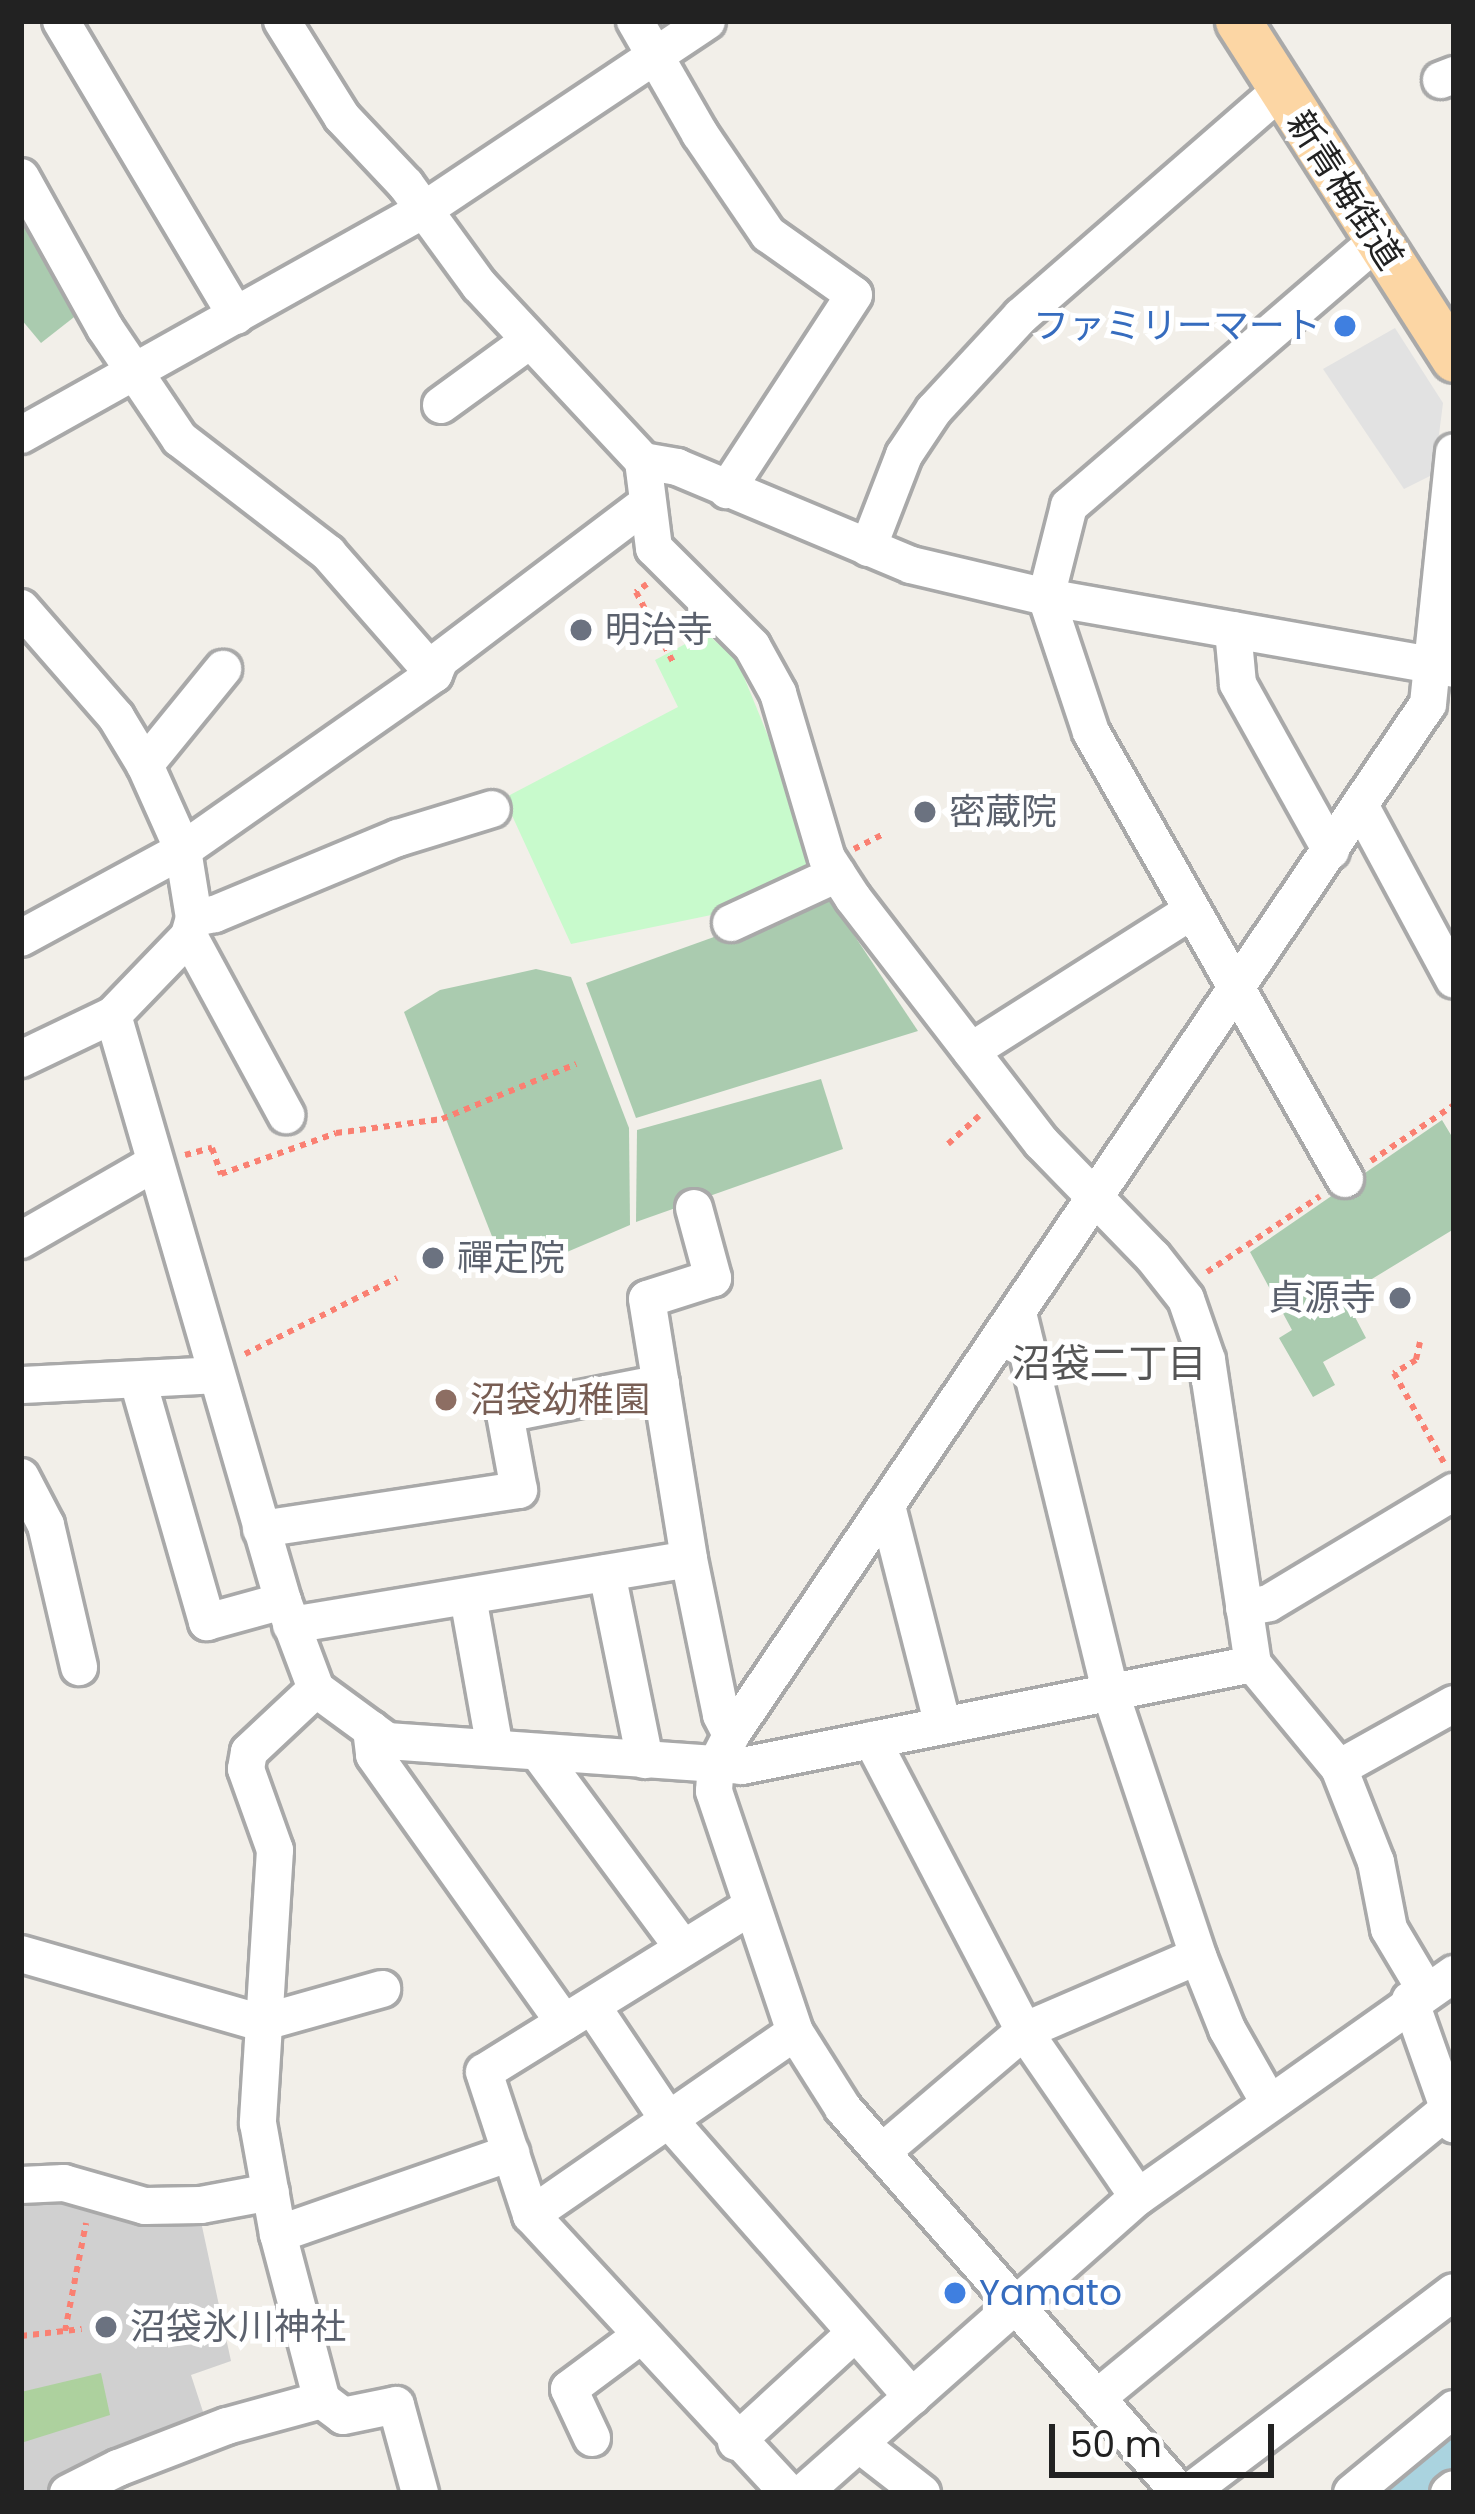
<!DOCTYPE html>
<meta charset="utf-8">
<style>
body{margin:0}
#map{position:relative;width:1475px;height:2514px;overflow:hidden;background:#f2efe9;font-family:Poppins,"Noto Sans JP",sans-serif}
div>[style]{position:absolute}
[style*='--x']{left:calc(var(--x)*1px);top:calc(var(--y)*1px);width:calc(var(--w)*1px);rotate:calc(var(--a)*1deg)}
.religious>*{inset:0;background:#d0d0d0}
.forest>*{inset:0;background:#add19e}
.cemetery>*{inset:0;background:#aacbaf}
.park>*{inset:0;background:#c8facc}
.parking>*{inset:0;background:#e2e2e2}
.water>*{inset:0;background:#aad3df}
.path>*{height:6px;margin-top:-3px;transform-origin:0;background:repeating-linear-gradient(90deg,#fa8072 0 6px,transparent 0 12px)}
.roads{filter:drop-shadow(3px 0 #a9a9a9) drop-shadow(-3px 0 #a9a9a9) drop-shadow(0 3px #a9a9a9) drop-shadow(0 -3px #a9a9a9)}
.minor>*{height:36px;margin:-18px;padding:0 18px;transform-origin:18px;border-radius:18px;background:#fff}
.major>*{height:45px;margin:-22.5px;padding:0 22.5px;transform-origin:22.5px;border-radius:22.5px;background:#fcd6a4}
.dots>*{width:33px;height:33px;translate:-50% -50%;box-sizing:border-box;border:6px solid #fff;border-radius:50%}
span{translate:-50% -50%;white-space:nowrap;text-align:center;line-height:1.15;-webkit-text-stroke:10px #fff;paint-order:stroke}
.street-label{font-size:36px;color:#222}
.shop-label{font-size:36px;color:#366cbe}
.right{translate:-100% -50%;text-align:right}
.left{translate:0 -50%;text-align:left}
.worship-label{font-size:36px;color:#5b616d}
.education-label{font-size:36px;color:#785e54}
.neighbourhood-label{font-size:39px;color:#555}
.frame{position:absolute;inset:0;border:24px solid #222;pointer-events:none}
.scale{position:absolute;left:1049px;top:2424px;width:225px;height:54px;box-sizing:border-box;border:6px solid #222;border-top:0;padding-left:15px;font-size:36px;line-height:42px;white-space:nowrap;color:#222;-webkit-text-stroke:9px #fff;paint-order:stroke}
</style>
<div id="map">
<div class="religious">
<i style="clip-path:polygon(21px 2191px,200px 2217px,231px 2361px,191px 2375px,207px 2424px,111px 2459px,45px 2493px,21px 2493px)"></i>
</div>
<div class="forest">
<i style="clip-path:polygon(101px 2373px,110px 2415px,21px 2443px,21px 2392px)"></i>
</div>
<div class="cemetery">
<i style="clip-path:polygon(21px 207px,78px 314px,41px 343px,21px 319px)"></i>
<i style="clip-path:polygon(828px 896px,918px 1031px,636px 1118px,586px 983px)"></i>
<i style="clip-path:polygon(536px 969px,571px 977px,629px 1128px,630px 1225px,518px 1273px,506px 1272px,404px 1012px,440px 990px)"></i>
<i style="clip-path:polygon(821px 1079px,843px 1149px,636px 1222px,637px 1130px)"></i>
<i style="clip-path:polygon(1442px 1120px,1454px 1140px,1454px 1229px,1344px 1296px,1366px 1338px,1323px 1362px,1335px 1385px,1313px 1397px,1279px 1338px,1292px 1330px,1250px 1252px)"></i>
</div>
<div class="park">
<i style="clip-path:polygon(706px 633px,737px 660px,822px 868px,721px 913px,571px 944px,504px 798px,678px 707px,655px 660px)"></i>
</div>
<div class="parking">
<i style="clip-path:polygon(1395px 328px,1443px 403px,1434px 474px,1404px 489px,1323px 369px)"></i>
</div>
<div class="water">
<i style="clip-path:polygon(1454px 2421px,1454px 2471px,1428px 2493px,1368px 2493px)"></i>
</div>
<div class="path">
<i style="--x:647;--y:584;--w:14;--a:144"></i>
<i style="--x:636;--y:592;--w:79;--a:62.1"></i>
<i style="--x:854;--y:849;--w:34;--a:-27"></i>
<i style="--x:948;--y:1144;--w:42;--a:-42.1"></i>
<i style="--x:185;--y:1155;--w:28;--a:-15"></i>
<i style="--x:212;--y:1148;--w:28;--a:71"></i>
<i style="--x:221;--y:1174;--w:122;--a:-19.6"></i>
<i style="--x:336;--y:1133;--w:107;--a:-7.5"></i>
<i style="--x:442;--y:1119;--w:145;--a:-22.3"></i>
<i style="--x:1371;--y:1161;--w:100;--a:-34"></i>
<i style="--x:1207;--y:1272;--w:136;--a:-33.9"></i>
<i style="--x:1420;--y:1342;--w:18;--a:103"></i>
<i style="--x:1416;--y:1360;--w:26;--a:149"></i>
<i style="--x:1394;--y:1373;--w:103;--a:60.9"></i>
<i style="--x:245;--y:1354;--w:170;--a:-26.6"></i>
<i style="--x:65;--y:2331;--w:110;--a:-79"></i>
<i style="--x:21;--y:2336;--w:61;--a:-6.5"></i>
</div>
<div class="roads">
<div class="minor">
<i style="--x:61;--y:21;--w:343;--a:59.3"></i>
<i style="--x:282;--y:21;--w:113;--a:58"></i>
<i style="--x:342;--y:117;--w:93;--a:46.7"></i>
<i style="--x:406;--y:185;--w:124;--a:53.9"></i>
<i style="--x:479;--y:285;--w:241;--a:47"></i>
<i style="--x:643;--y:461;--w:35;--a:10"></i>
<i style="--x:677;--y:467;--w:254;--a:22.7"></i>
<i style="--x:911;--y:565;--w:139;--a:13.3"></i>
<i style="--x:1046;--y:597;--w:414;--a:10"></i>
<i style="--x:635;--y:21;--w:130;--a:60.1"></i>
<i style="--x:700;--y:134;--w:121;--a:55.8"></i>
<i style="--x:768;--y:234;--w:105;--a:35.3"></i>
<i style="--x:854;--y:295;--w:233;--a:123.1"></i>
<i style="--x:1441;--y:80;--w:14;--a:-21"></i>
<i style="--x:21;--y:177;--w:173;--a:60.9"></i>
<i style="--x:105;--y:328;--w:134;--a:56"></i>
<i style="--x:180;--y:439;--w:187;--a:37.6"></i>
<i style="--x:328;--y:553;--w:161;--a:48.8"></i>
<i style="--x:441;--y:405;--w:109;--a:-36"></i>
<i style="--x:21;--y:435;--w:462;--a:-29.2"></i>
<i style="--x:424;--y:210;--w:340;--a:-33.7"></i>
<i style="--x:643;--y:461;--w:88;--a:82.8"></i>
<i style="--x:654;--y:548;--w:139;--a:45"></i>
<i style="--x:752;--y:646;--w:54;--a:61"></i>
<i style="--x:778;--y:693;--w:172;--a:73.5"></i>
<i style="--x:827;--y:858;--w:48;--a:57"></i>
<i style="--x:853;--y:898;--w:309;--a:52.4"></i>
<i style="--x:1042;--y:1143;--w:159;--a:45.8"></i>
<i style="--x:1153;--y:1257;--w:53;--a:51.8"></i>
<i style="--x:1186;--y:1299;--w:65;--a:71"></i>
<i style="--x:1207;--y:1360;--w:307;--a:81.4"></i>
<i style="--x:1253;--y:1664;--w:135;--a:50.4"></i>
<i style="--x:1339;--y:1768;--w:101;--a:68.5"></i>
<i style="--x:1376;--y:1862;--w:68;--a:79"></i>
<i style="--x:1389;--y:1929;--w:72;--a:59.2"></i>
<i style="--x:646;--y:504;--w:258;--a:142.9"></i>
<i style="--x:440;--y:660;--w:15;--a:113"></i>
<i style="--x:434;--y:674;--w:307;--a:145"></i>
<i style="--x:183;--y:850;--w:69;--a:80.8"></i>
<i style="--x:194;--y:918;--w:19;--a:106"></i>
<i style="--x:189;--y:936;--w:110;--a:133.9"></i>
<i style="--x:113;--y:1015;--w:610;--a:73.82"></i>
<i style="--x:283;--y:1601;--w:94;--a:69.4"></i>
<i style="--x:316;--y:1689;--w:88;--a:36.2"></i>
<i style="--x:387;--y:1741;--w:356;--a:4"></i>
<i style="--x:742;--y:1766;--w:521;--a:-11.29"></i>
<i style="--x:868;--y:548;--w:100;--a:-68.8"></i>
<i style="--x:904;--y:455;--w:54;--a:-56.3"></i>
<i style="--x:934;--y:410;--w:128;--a:-47.2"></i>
<i style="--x:1021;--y:316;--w:343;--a:-41"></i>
<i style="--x:21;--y:608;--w:145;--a:48.9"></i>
<i style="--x:116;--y:717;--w:56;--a:58.9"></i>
<i style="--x:145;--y:765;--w:93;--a:65.9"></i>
<i style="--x:183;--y:850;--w:184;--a:151.5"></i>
<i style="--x:1233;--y:630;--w:54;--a:84.7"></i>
<i style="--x:1238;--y:684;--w:191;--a:60.9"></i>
<i style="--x:145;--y:765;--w:124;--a:-50.9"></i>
<i style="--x:1361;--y:807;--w:196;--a:61.7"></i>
<i style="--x:194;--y:918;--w:21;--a:-11"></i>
<i style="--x:215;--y:914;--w:198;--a:-22.6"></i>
<i style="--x:398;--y:838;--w:98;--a:-17.1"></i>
<i style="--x:731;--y:923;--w:117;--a:-24.8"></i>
<i style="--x:189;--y:936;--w:204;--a:61.5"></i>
<i style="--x:971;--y:1051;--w:259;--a:-32.4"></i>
<i style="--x:21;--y:1059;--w:102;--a:-25.6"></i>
<i style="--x:1345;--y:1179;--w:514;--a:-119.61"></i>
<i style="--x:1091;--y:732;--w:142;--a:-108.4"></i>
<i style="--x:1046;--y:597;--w:94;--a:-75.8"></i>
<i style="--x:1069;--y:506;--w:408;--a:-40.7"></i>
<i style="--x:694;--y:1208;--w:73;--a:74.8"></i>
<i style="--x:713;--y:1278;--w:69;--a:162.3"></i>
<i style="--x:647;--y:1299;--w:263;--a:80.8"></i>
<i style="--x:689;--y:1559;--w:159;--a:78.4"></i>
<i style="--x:721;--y:1715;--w:22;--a:63"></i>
<i style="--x:21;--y:1240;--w:152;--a:-29.9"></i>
<i style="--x:1018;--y:1313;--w:389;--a:76.3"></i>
<i style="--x:1110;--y:1691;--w:279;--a:71.6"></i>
<i style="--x:1198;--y:1956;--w:79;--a:68.3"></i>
<i style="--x:1227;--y:2029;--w:83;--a:60.3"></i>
<i style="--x:138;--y:1381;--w:251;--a:74"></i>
<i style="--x:207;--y:1622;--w:79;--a:-15.4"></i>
<i style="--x:21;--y:1385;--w:195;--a:-2.9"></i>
<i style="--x:21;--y:1477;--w:54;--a:62.5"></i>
<i style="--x:46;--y:1525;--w:146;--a:76.9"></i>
<i style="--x:887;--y:1506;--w:226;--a:75.7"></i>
<i style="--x:261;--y:1529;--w:261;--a:-8.6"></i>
<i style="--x:519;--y:1490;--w:77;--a:-100.4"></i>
<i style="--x:505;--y:1414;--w:159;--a:-11.2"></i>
<i style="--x:607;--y:1573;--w:191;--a:78.5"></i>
<i style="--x:468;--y:1597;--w:153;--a:79.9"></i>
<i style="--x:1244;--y:1608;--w:25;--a:-11"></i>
<i style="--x:1269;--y:1603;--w:216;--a:-31"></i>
<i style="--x:291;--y:1625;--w:403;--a:-9.4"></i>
<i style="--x:316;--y:1689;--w:92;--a:136.8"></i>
<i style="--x:249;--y:1752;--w:17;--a:100"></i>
<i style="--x:246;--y:1769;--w:86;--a:70.3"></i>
<i style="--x:275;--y:1850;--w:274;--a:93.6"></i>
<i style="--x:258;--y:2123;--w:113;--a:79.8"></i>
<i style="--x:278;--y:2234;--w:172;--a:75.2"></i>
<i style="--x:322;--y:2400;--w:26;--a:37"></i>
<i style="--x:343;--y:2416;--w:54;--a:-11.7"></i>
<i style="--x:396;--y:2405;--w:91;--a:74.7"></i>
<i style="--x:371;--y:1729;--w:26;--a:83"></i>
<i style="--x:374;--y:1755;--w:328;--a:54.6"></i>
<i style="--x:872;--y:1740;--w:328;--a:62.4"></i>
<i style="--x:1024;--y:2031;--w:201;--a:55.5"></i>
<i style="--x:538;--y:1752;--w:244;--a:53.5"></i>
<i style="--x:1339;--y:1768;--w:132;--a:-29.1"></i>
<i style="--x:752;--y:1906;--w:315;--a:148.2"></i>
<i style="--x:484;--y:2072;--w:151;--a:71.8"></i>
<i style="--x:531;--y:2215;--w:379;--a:47.2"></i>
<i style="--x:21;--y:1954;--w:250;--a:16"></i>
<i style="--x:261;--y:2023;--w:126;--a:-15.7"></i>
<i style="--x:1410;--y:2000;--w:132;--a:70.5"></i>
<i style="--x:592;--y:2006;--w:136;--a:56.1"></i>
<i style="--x:668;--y:2119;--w:370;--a:48.7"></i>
<i style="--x:882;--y:2152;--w:187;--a:-40.4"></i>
<i style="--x:1024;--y:2031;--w:189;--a:-23.3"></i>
<i style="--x:21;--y:2185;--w:43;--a:-2.7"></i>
<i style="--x:64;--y:2183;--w:84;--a:15.9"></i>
<i style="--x:145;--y:2206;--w:56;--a:-1"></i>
<i style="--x:201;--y:2205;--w:71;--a:-10.5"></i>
<i style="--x:531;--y:2215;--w:321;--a:-34.7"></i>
<i style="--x:278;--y:2234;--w:247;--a:-19.2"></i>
<i style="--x:1097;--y:2398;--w:455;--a:-39.4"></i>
<i style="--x:592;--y:2438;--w:54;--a:-115.1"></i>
<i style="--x:569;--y:2389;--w:89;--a:-36.7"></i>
<i style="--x:736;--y:2442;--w:161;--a:-42.5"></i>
<i style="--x:859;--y:2444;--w:80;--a:37.9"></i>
<i style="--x:68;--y:2493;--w:56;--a:-26.6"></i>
<i style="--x:118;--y:2468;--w:117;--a:-21.1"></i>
<i style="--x:227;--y:2426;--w:98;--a:-15.3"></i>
<i style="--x:803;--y:2493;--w:447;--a:-41.5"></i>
<i style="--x:1138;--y:2197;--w:387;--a:-35.2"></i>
<i style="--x:1180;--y:2493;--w:512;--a:-131.2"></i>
<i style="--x:843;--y:2108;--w:90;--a:-122.3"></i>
<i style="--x:795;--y:2032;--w:254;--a:-108.6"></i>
<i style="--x:714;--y:1791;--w:26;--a:-86"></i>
<i style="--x:716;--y:1765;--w:34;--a:-63"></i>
<i style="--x:731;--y:1735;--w:1244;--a:-55.94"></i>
<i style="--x:1428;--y:704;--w:253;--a:-84.1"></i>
<i style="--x:1188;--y:2493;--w:333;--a:-37.1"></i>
<i style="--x:1352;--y:2493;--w:132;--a:-39.5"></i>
<i style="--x:1449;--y:2493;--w:6;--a:-39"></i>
</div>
<div class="major">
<i style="--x:1238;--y:21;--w:401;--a:57.4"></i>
</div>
</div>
<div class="dots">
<i style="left:1345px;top:326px;background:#3f7fe0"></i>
<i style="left:581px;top:630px;background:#6b7280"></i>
<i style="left:925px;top:812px;background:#6b7280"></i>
<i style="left:433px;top:1258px;background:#6b7280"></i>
<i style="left:1400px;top:1298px;background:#6b7280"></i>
<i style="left:446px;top:1400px;background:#8d6e63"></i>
<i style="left:955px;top:2293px;background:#3f7fe0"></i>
<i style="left:106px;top:2327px;background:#6b7280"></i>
</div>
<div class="street-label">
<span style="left:1345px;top:190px;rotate:57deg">新青梅街道</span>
</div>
<div class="shop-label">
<span class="right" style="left:1321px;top:326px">ファミリーマート</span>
<span class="left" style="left:979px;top:2293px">Yamato</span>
</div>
<div class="worship-label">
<span class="left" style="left:605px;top:630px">明治寺</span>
<span class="left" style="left:949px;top:812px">密蔵院</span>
<span class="left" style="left:457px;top:1258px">禪定院</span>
<span class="right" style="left:1376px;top:1298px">貞源寺</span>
<span class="left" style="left:130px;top:2327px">沼袋氷川神社</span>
</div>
<div class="education-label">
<span class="left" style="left:470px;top:1400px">沼袋幼稚園</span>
</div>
<div class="neighbourhood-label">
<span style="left:1109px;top:1364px">沼袋二丁目</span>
</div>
<div class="frame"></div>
<div class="scale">50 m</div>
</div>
